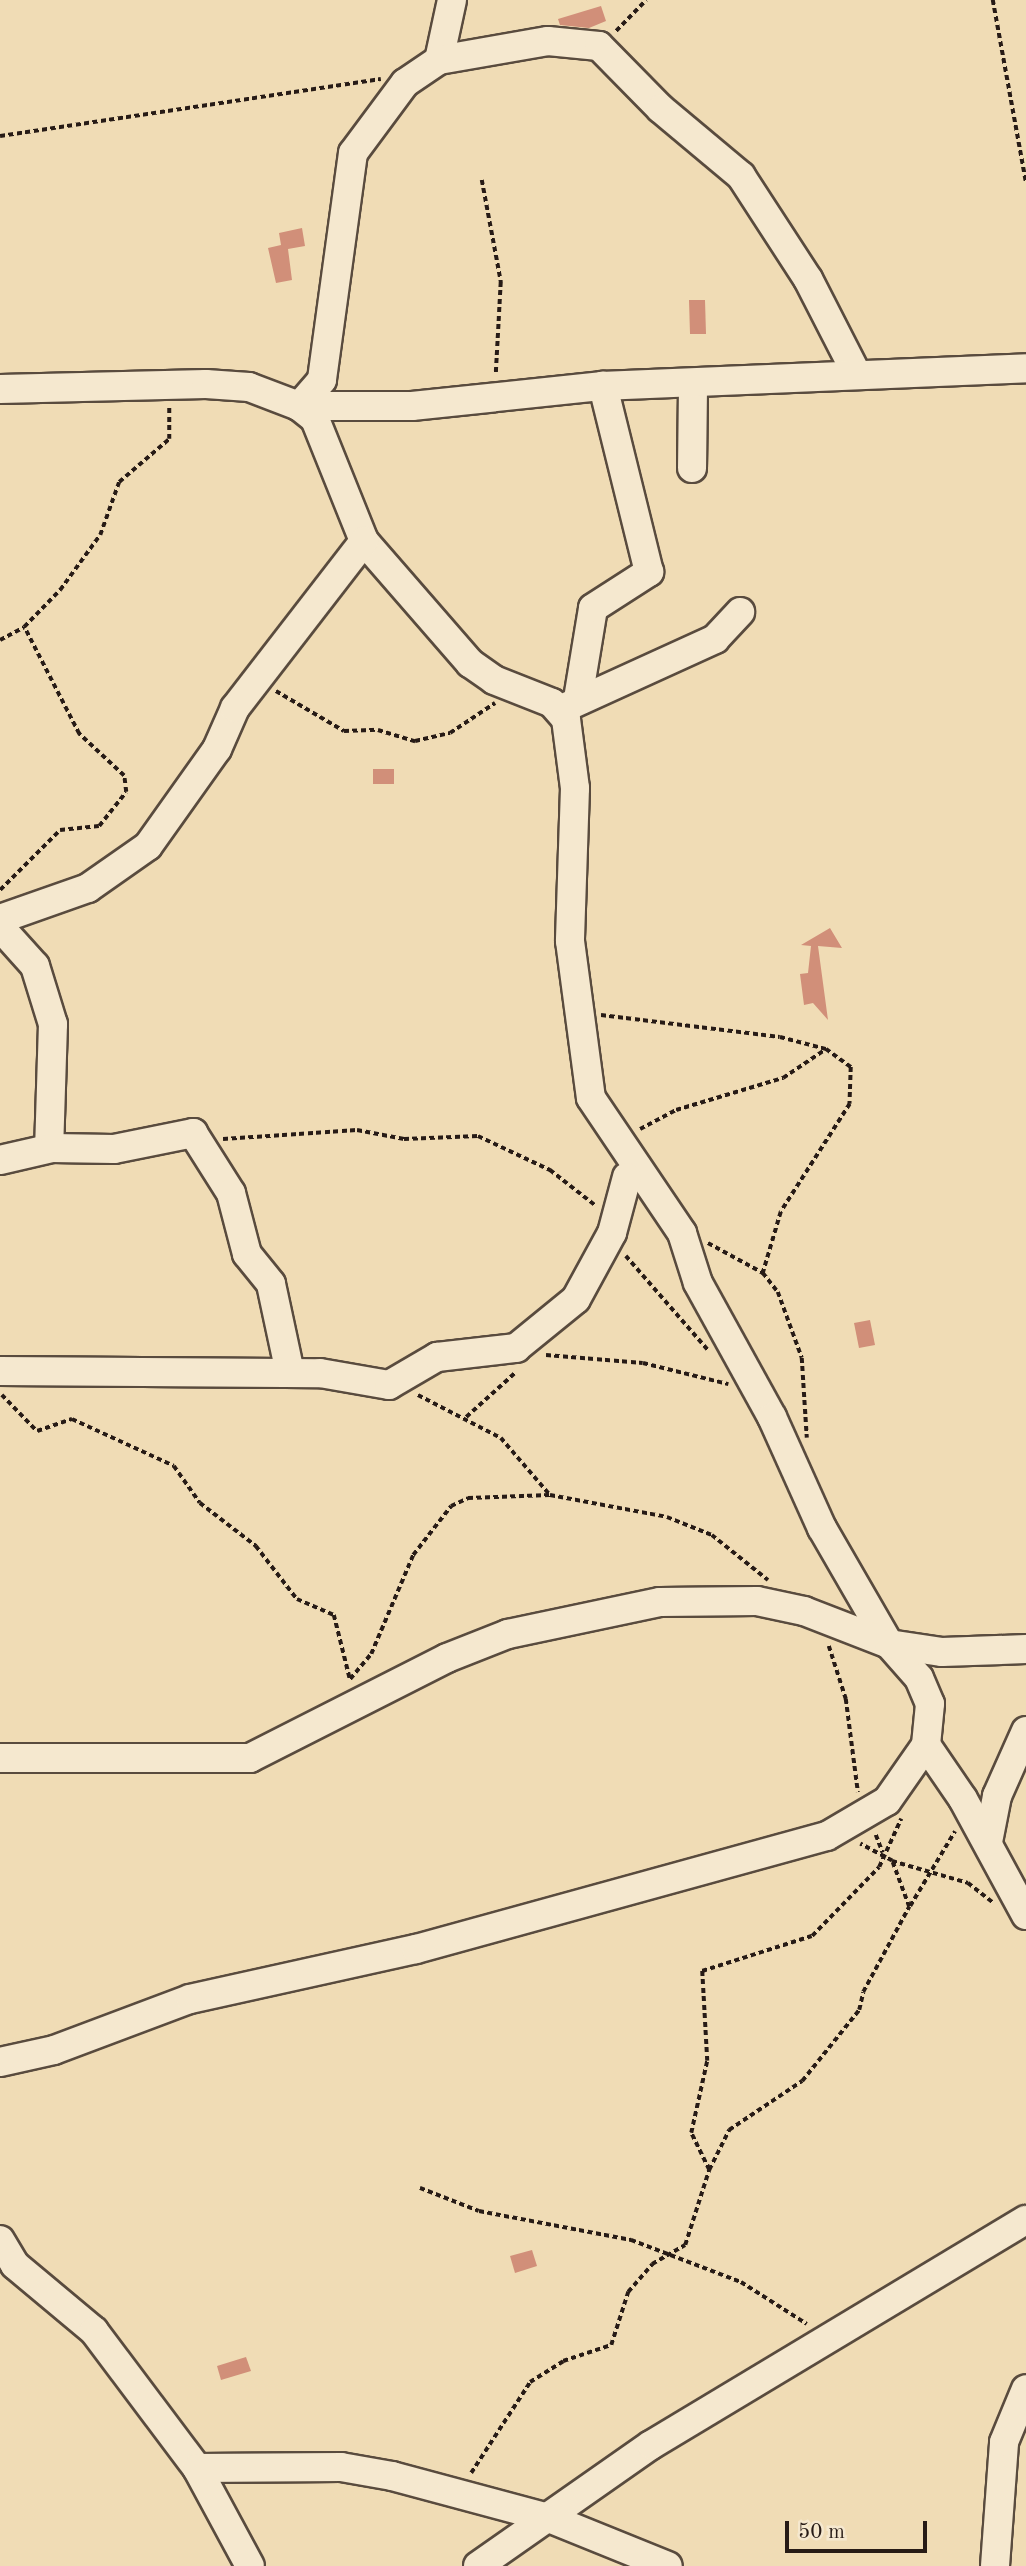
<!DOCTYPE html>
<style>
body{margin:0}
#map{position:relative;width:1026px;height:2566px;overflow:hidden;background:#f0dcb5;font-family:"Old Standard TT",serif}
div>[style]{position:absolute}
[style*='--x']{left:calc(var(--x)*1px);top:calc(var(--y)*1px);width:calc(var(--w)*1px);rotate:calc(var(--a)*1deg)}
.building>*{inset:0;background:#d18f79}
.path>*{height:3.5px;margin-top:-1.75px;transform-origin:0;background:repeating-linear-gradient(90deg,#271b16 0 5px,transparent 0 8.5px)}
.roads{filter:drop-shadow(2px 0 #594b3e) drop-shadow(-2px 0 #594b3e) drop-shadow(0 2px #594b3e) drop-shadow(0 -2px #594b3e)}
.minor>*{height:28px;margin:-14px;padding:0 14px;transform-origin:14px;border-radius:14px;background:#f5e8cf}
span{translate:-50% -50%;white-space:nowrap;text-align:center;line-height:1.15;-webkit-text-stroke:5px #f5e8cf;paint-order:stroke}
.scale{position:absolute;left:785px;top:2521px;width:142px;height:32px;box-sizing:border-box;border:4px solid #271b16;border-top:0;padding-left:9px;font-size:21px;line-height:24px;white-space:nowrap;color:#271b16;-webkit-text-stroke:5px #f5e8cf;paint-order:stroke}
</style>
<div id="map">
<div class="building">
<i style="clip-path:polygon(601px 6px,606px 21px,589px 28px,560px 25px,558px 19px)"></i>
<i style="clip-path:polygon(302px 228px,305px 246px,288px 249px,292px 280px,276px 283px,268px 248px,281px 245px,279px 233px)"></i>
<i style="clip-path:polygon(689px 300px,705px 300px,706px 334px,690px 334px)"></i>
<i style="clip-path:polygon(373px 769px,394px 769px,394px 784px,373px 784px)"></i>
<i style="clip-path:polygon(830px 928px,842px 948px,818px 946px,828px 1020px,813px 1003px,804px 1005px,800px 974px,808px 973px,811px 946px,801px 945px)"></i>
<i style="clip-path:polygon(870px 1320px,875px 1345px,859px 1348px,854px 1323px)"></i>
<i style="clip-path:polygon(532px 2250px,537px 2266px,515px 2273px,510px 2256px)"></i>
<i style="clip-path:polygon(246px 2357px,251px 2371px,221px 2380px,217px 2366px)"></i>
</div>
<div class="path">
<i style="--x:993;--y:0;--w:185;--a:79.7"></i>
<i style="--x:616;--y:31;--w:43;--a:-45.9"></i>
<i style="--x:0;--y:136;--w:385;--a:-8.5"></i>
<i style="--x:482;--y:180;--w:104;--a:79.4"></i>
<i style="--x:501;--y:282;--w:93;--a:93.1"></i>
<i style="--x:0;--y:640;--w:27;--a:-28"></i>
<i style="--x:24;--y:627;--w:52;--a:-45.8"></i>
<i style="--x:60;--y:590;--w:68;--a:-54"></i>
<i style="--x:100;--y:535;--w:56;--a:-70.3"></i>
<i style="--x:119;--y:482;--w:66;--a:-40.7"></i>
<i style="--x:169;--y:439;--w:31;--a:-90"></i>
<i style="--x:276;--y:691;--w:79;--a:30.5"></i>
<i style="--x:344;--y:731;--w:34;--a:-2"></i>
<i style="--x:378;--y:730;--w:39;--a:17"></i>
<i style="--x:415;--y:741;--w:36;--a:-13"></i>
<i style="--x:450;--y:733;--w:54;--a:-33.7"></i>
<i style="--x:0;--y:890;--w:85;--a:-45"></i>
<i style="--x:60;--y:830;--w:39;--a:-6"></i>
<i style="--x:99;--y:826;--w:43;--a:-51.5"></i>
<i style="--x:126;--y:792;--w:16;--a:-97"></i>
<i style="--x:124;--y:776;--w:62;--a:-137"></i>
<i style="--x:79;--y:734;--w:120;--a:-117.2"></i>
<i style="--x:601;--y:1015;--w:180;--a:7"></i>
<i style="--x:780;--y:1037;--w:48;--a:14.6"></i>
<i style="--x:826;--y:1049;--w:31;--a:36"></i>
<i style="--x:851;--y:1067;--w:37;--a:92"></i>
<i style="--x:850;--y:1104;--w:128;--a:122.6"></i>
<i style="--x:781;--y:1212;--w:64;--a:106.4"></i>
<i style="--x:640;--y:1129;--w:41;--a:-27.8"></i>
<i style="--x:676;--y:1110;--w:112;--a:-16.7"></i>
<i style="--x:783;--y:1078;--w:52;--a:-34"></i>
<i style="--x:223;--y:1139;--w:134;--a:-3.8"></i>
<i style="--x:357;--y:1130;--w:48;--a:10.8"></i>
<i style="--x:404;--y:1139;--w:74;--a:-2.3"></i>
<i style="--x:478;--y:1136;--w:80;--a:25.3"></i>
<i style="--x:550;--y:1170;--w:57;--a:37.9"></i>
<i style="--x:708;--y:1243;--w:63;--a:28.6"></i>
<i style="--x:763;--y:1273;--w:24;--a:52"></i>
<i style="--x:778;--y:1292;--w:70;--a:70"></i>
<i style="--x:802;--y:1358;--w:80;--a:86.4"></i>
<i style="--x:626;--y:1256;--w:125;--a:48.9"></i>
<i style="--x:546;--y:1355;--w:97;--a:4.7"></i>
<i style="--x:643;--y:1363;--w:88;--a:13.9"></i>
<i style="--x:2;--y:1395;--w:50;--a:45.8"></i>
<i style="--x:37;--y:1431;--w:37;--a:-19"></i>
<i style="--x:72;--y:1419;--w:112;--a:24.7"></i>
<i style="--x:174;--y:1466;--w:45;--a:54.9"></i>
<i style="--x:200;--y:1503;--w:71;--a:37.5"></i>
<i style="--x:256;--y:1546;--w:67;--a:52.3"></i>
<i style="--x:297;--y:1599;--w:40;--a:23.4"></i>
<i style="--x:334;--y:1615;--w:66;--a:76"></i>
<i style="--x:418;--y:1395;--w:93;--a:27.4"></i>
<i style="--x:501;--y:1438;--w:75;--a:49.3"></i>
<i style="--x:466;--y:1417;--w:67;--a:-42"></i>
<i style="--x:829;--y:1646;--w:56;--a:72.2"></i>
<i style="--x:846;--y:1699;--w:94;--a:82.6"></i>
<i style="--x:350;--y:1679;--w:33;--a:-50"></i>
<i style="--x:371;--y:1654;--w:108;--a:-67"></i>
<i style="--x:413;--y:1555;--w:62;--a:-52.2"></i>
<i style="--x:451;--y:1506;--w:19;--a:-25"></i>
<i style="--x:468;--y:1498;--w:82;--a:-2.1"></i>
<i style="--x:550;--y:1495;--w:119;--a:10.6"></i>
<i style="--x:667;--y:1517;--w:48;--a:21.8"></i>
<i style="--x:712;--y:1535;--w:72;--a:38.8"></i>
<i style="--x:876;--y:1835;--w:19;--a:69"></i>
<i style="--x:892;--y:1861;--w:79;--a:16.1"></i>
<i style="--x:968;--y:1883;--w:31;--a:38"></i>
<i style="--x:910;--y:1906;--w:87;--a:-59"></i>
<i style="--x:709;--y:2170;--w:41;--a:-115.9"></i>
<i style="--x:691;--y:2133;--w:74;--a:-77.5"></i>
<i style="--x:707;--y:2061;--w:90;--a:-93.2"></i>
<i style="--x:702;--y:1971;--w:115;--a:-17.7"></i>
<i style="--x:812;--y:1936;--w:96;--a:-45.8"></i>
<i style="--x:879;--y:1867;--w:53;--a:-65.4"></i>
<i style="--x:420;--y:2188;--w:63;--a:21.3"></i>
<i style="--x:479;--y:2211;--w:155;--a:10.8"></i>
<i style="--x:631;--y:2240;--w:118;--a:20.9"></i>
<i style="--x:741;--y:2282;--w:78;--a:32.5"></i>
<i style="--x:471;--y:2473;--w:108;--a:-57"></i>
<i style="--x:530;--y:2382;--w:39;--a:-32"></i>
<i style="--x:563;--y:2361;--w:51;--a:-18.4"></i>
<i style="--x:611;--y:2345;--w:56;--a:-72.2"></i>
<i style="--x:628;--y:2292;--w:37;--a:-49"></i>
<i style="--x:652;--y:2264;--w:38;--a:-30"></i>
<i style="--x:685;--y:2245;--w:79;--a:-72.3"></i>
<i style="--x:709;--y:2170;--w:45;--a:-63.4"></i>
<i style="--x:729;--y:2130;--w:88;--a:-33.9"></i>
<i style="--x:802;--y:2081;--w:91;--a:-51.2"></i>
<i style="--x:859;--y:2010;--w:18;--a:-77"></i>
<i style="--x:863;--y:1992;--w:97;--a:-61.6"></i>
<i style="--x:909;--y:1907;--w:49;--a:-110.3"></i>
<i style="--x:892;--y:1861;--w:36;--a:-152"></i>
</div>
<div class="roads">
<div class="minor">
<i style="--x:452;--y:0;--w:61;--a:102.2"></i>
<i style="--x:439;--y:60;--w:41;--a:145.9"></i>
<i style="--x:405;--y:83;--w:87;--a:126.6"></i>
<i style="--x:353;--y:153;--w:229;--a:97.8"></i>
<i style="--x:322;--y:380;--w:35;--a:131"></i>
<i style="--x:299;--y:406;--w:21;--a:39"></i>
<i style="--x:315;--y:419;--w:131;--a:68.1"></i>
<i style="--x:364;--y:541;--w:162;--a:49"></i>
<i style="--x:470;--y:663;--w:29;--a:35"></i>
<i style="--x:494;--y:680;--w:62;--a:21.6"></i>
<i style="--x:552;--y:703;--w:21;--a:49"></i>
<i style="--x:566;--y:719;--w:70;--a:82.6"></i>
<i style="--x:575;--y:788;--w:153;--a:91.9"></i>
<i style="--x:570;--y:941;--w:158;--a:82.4"></i>
<i style="--x:591;--y:1098;--w:163;--a:56"></i>
<i style="--x:682;--y:1233;--w:52;--a:72.3"></i>
<i style="--x:698;--y:1283;--w:153;--a:61.1"></i>
<i style="--x:772;--y:1417;--w:122;--a:65.8"></i>
<i style="--x:822;--y:1528;--w:134;--a:60"></i>
<i style="--x:889;--y:1644;--w:45;--a:48.6"></i>
<i style="--x:919;--y:1678;--w:28;--a:67"></i>
<i style="--x:930;--y:1704;--w:41;--a:95.6"></i>
<i style="--x:926;--y:1745;--w:65;--a:55.6"></i>
<i style="--x:963;--y:1799;--w:132;--a:61.5"></i>
<i style="--x:439;--y:60;--w:111;--a:-9.9"></i>
<i style="--x:548;--y:41;--w:51;--a:5.6"></i>
<i style="--x:599;--y:46;--w:88;--a:45.5"></i>
<i style="--x:661;--y:109;--w:104;--a:39.9"></i>
<i style="--x:741;--y:176;--w:123;--a:57"></i>
<i style="--x:808;--y:279;--w:103;--a:62.9"></i>
<i style="--x:686;--y:384;--w:8;--a:30"></i>
<i style="--x:693;--y:388;--w:80;--a:90.7"></i>
<i style="--x:0;--y:389;--w:206;--a:-1.4"></i>
<i style="--x:206;--y:384;--w:43;--a:4"></i>
<i style="--x:249;--y:387;--w:53;--a:20.8"></i>
<i style="--x:299;--y:406;--w:113;--a:0"></i>
<i style="--x:412;--y:406;--w:192;--a:-6"></i>
<i style="--x:603;--y:386;--w:423;--a:-2.4"></i>
<i style="--x:578;--y:699;--w:92;--a:-80.6"></i>
<i style="--x:593;--y:608;--w:67;--a:-32.7"></i>
<i style="--x:649;--y:572;--w:192;--a:-103.9"></i>
<i style="--x:566;--y:707;--w:164;--a:-24.5"></i>
<i style="--x:715;--y:639;--w:37;--a:-47"></i>
<i style="--x:0;--y:919;--w:93;--a:-19.4"></i>
<i style="--x:88;--y:888;--w:73;--a:-35"></i>
<i style="--x:148;--y:846;--w:119;--a:-54.6"></i>
<i style="--x:217;--y:749;--w:45;--a:-66.3"></i>
<i style="--x:235;--y:708;--w:211;--a:-52.3"></i>
<i style="--x:0;--y:927;--w:52;--a:48.1"></i>
<i style="--x:35;--y:966;--w:61;--a:72.8"></i>
<i style="--x:53;--y:1024;--w:124;--a:91.8"></i>
<i style="--x:0;--y:1160;--w:53;--a:-13"></i>
<i style="--x:52;--y:1148;--w:62;--a:0.9"></i>
<i style="--x:114;--y:1149;--w:81;--a:-11.4"></i>
<i style="--x:193;--y:1133;--w:71;--a:57.7"></i>
<i style="--x:231;--y:1193;--w:63;--a:75.3"></i>
<i style="--x:247;--y:1254;--w:38;--a:51"></i>
<i style="--x:271;--y:1284;--w:91;--a:77.9"></i>
<i style="--x:0;--y:1371;--w:320;--a:0.4"></i>
<i style="--x:320;--y:1373;--w:70;--a:9.9"></i>
<i style="--x:389;--y:1385;--w:56;--a:-30.3"></i>
<i style="--x:437;--y:1357;--w:80;--a:-6.5"></i>
<i style="--x:516;--y:1348;--w:77;--a:-39.2"></i>
<i style="--x:576;--y:1299;--w:75;--a:-61.4"></i>
<i style="--x:612;--y:1233;--w:58;--a:-75"></i>
<i style="--x:0;--y:1758;--w:250;--a:0"></i>
<i style="--x:250;--y:1758;--w:221;--a:-26.9"></i>
<i style="--x:447;--y:1658;--w:66;--a:-21.5"></i>
<i style="--x:508;--y:1634;--w:155;--a:-11.9"></i>
<i style="--x:660;--y:1602;--w:97;--a:-0.6"></i>
<i style="--x:757;--y:1601;--w:48;--a:12"></i>
<i style="--x:804;--y:1611;--w:91;--a:21.2"></i>
<i style="--x:889;--y:1644;--w:54;--a:8.6"></i>
<i style="--x:942;--y:1652;--w:84;--a:-2"></i>
<i style="--x:988;--y:1842;--w:47;--a:-78.9"></i>
<i style="--x:997;--y:1796;--w:71;--a:-66"></i>
<i style="--x:0;--y:2062;--w:55;--a:-12.5"></i>
<i style="--x:54;--y:2050;--w:145;--a:-20.6"></i>
<i style="--x:190;--y:1999;--w:231;--a:-12.5"></i>
<i style="--x:416;--y:1949;--w:426;--a:-15.4"></i>
<i style="--x:827;--y:1836;--w:69;--a:-30.3"></i>
<i style="--x:887;--y:1801;--w:68;--a:-55.1"></i>
<i style="--x:0;--y:2240;--w:29;--a:59"></i>
<i style="--x:15;--y:2265;--w:103;--a:39.9"></i>
<i style="--x:94;--y:2331;--w:171;--a:53.1"></i>
<i style="--x:197;--y:2468;--w:111;--a:61.6"></i>
<i style="--x:197;--y:2468;--w:144;--a:-0.4"></i>
<i style="--x:341;--y:2467;--w:52;--a:10"></i>
<i style="--x:392;--y:2476;--w:163;--a:15"></i>
<i style="--x:549;--y:2518;--w:128;--a:22"></i>
<i style="--x:478;--y:2566;--w:211;--a:-35"></i>
<i style="--x:651;--y:2445;--w:437;--a:-31"></i>
<i style="--x:995;--y:2566;--w:124;--a:-85.8"></i>
<i style="--x:1004;--y:2442;--w:57;--a:-67.5"></i>
</div>
</div>
<div class="scale">50 m</div>
</div>
